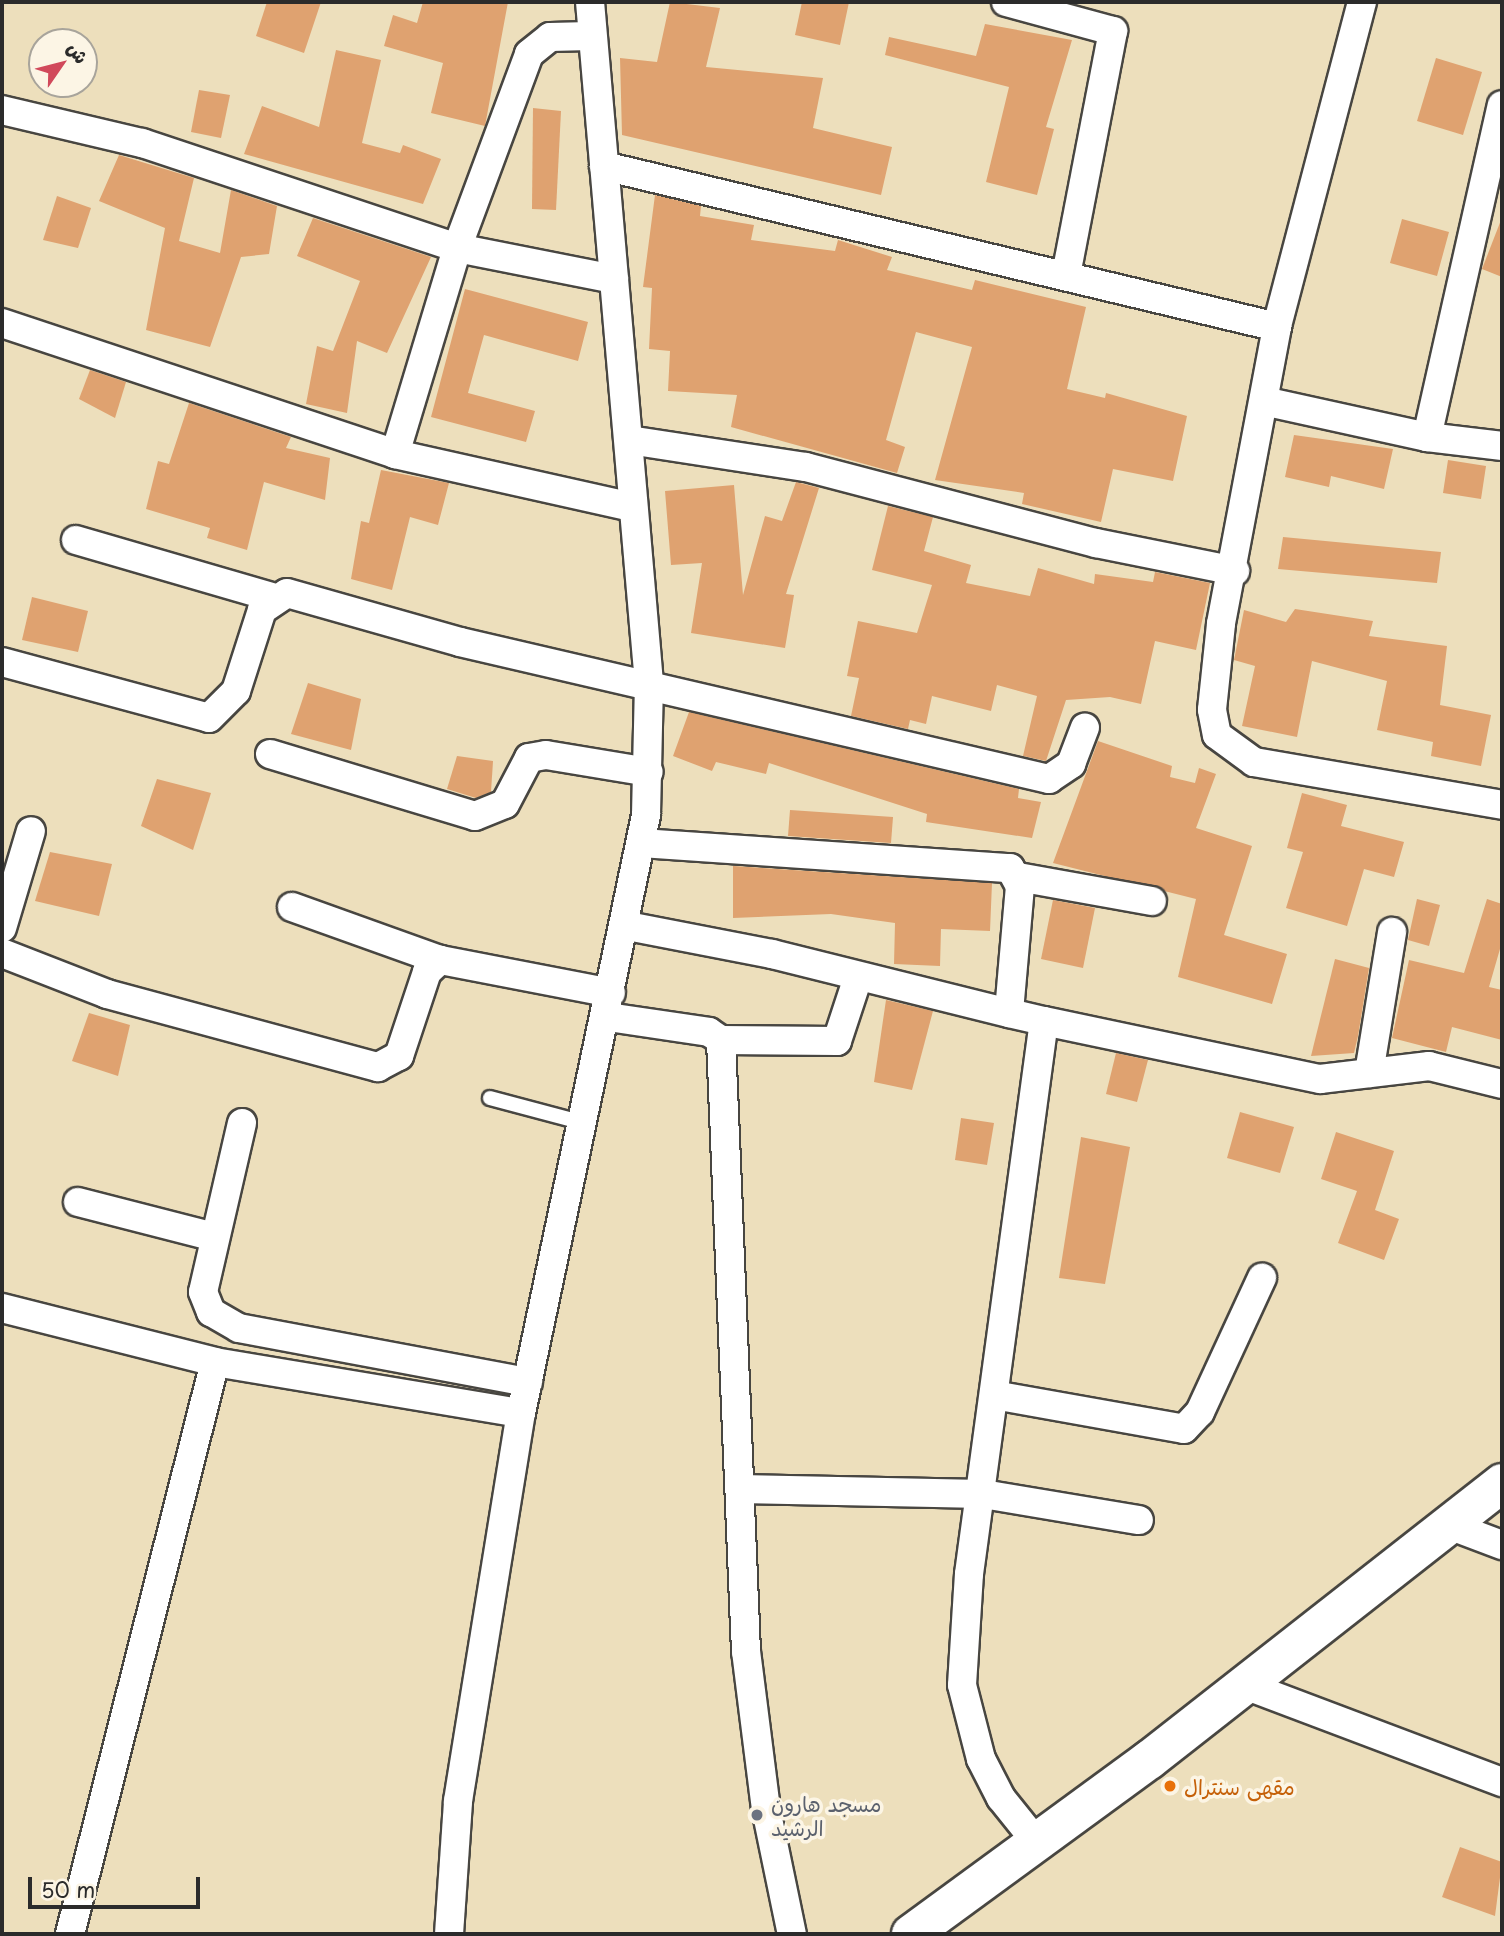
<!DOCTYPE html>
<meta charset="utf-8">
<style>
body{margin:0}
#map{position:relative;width:1504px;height:1936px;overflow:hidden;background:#eddfbc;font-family:"Playpen Sans","Playpen Sans Arabic",sans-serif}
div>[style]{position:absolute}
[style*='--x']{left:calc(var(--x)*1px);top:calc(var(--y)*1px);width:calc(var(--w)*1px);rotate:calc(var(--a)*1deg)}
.building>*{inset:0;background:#dfa270}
.roads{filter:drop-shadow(2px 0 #484641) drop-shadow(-2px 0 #484641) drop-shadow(0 2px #484641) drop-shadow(0 -2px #484641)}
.lane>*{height:14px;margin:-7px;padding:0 7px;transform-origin:7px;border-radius:7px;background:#fff}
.street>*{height:28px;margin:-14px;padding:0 14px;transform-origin:14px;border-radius:14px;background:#fff}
.secondary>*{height:38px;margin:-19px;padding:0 19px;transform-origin:19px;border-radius:19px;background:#fff}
.dots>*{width:19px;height:19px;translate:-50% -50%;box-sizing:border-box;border:4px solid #fcf5e5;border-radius:50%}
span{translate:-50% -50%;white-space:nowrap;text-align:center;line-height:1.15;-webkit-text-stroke:7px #fcf5e5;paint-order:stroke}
.food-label{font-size:21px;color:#c56008}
.left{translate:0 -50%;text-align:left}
.worship-label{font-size:21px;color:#5b616d}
.frame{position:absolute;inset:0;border:4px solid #2b2b2b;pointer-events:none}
.north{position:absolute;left:28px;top:28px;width:70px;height:70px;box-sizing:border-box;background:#fcf5e5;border:2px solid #a8a49b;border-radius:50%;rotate:55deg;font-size:19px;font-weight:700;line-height:28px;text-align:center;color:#2b2b2b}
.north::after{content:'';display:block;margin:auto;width:24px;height:32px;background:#d1495b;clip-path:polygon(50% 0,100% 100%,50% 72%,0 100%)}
.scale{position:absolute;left:28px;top:1877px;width:172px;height:32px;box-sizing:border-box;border:4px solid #2b2b2b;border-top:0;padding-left:9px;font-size:21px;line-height:24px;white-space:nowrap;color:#2b2b2b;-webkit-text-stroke:5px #fcf5e5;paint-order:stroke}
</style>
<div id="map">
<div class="building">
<i style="clip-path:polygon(267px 2px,321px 2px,304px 53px,256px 36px)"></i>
<i style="clip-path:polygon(423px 2px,508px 2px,485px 126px,431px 113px,443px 63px,384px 46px,393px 15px,417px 23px)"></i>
<i style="clip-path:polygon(670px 2px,720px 8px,706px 67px,823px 78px,813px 128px,892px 147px,881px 195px,622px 135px,620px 58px,657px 62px)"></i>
<i style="clip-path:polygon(802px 2px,849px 2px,840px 45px,795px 35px)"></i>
<i style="clip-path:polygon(985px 24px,1072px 40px,1046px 127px,1054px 129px,1037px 195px,986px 182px,1009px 87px,885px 55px,889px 37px,976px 56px)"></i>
<i style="clip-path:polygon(336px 50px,381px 60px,362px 143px,400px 153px,403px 145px,441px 159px,423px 204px,244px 154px,262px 106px,319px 127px)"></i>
<i style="clip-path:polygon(1436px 58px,1482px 72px,1463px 135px,1417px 121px)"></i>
<i style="clip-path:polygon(199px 90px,230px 95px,221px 138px,191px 132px)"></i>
<i style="clip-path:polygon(533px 108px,561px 111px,556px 210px,532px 209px)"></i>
<i style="clip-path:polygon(119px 155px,194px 178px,179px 241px,220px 253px,231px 190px,277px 206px,269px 254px,241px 257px,210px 347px,146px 330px,165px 228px,99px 201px)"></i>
<i style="clip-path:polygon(655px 195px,701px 206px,700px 216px,754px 225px,751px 240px,835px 251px,838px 240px,892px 257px,887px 270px,972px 290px,975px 280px,1086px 307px,1067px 389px,1105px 398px,1106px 393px,1187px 416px,1173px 481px,1113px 469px,1101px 522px,1022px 504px,1024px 493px,935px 480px,972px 347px,916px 332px,886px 440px,905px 447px,897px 473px,731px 427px,737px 395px,668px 391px,670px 351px,649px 349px,652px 288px,643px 287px)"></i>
<i style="clip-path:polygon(57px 196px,91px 208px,78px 248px,43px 240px)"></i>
<i style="clip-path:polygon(313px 218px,431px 257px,387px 353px,357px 341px,347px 413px,306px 404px,317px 346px,333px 351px,360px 281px,297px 256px)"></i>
<i style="clip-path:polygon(1402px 219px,1449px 232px,1437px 276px,1390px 263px)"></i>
<i style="clip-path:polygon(1501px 220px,1502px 220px,1502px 277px,1482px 269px)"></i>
<i style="clip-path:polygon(465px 289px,588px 322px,578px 361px,484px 335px,468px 393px,535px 411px,526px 442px,431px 417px)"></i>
<i style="clip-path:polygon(90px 370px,126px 382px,115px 418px,79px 399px)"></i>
<i style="clip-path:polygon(189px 403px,291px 437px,286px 448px,330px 458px,325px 500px,264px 482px,247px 550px,207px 538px,210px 528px,146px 509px,158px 461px,169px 464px)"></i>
<i style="clip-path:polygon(1294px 435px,1393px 449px,1384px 489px,1331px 476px,1329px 487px,1285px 477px)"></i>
<i style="clip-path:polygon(1448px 460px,1486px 466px,1481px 499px,1443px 493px)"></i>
<i style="clip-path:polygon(381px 470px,449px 483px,438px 525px,410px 517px,392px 590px,351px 579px,361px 521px,369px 523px)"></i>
<i style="clip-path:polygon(796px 482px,819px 488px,786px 594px,794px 595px,785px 648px,691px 633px,702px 563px,671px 565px,665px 491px,734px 485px,743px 595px,765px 516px,782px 521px)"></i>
<i style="clip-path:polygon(888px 506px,933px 517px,924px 551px,971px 565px,966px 583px,1030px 596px,1038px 568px,1094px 584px,1095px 574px,1153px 582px,1155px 572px,1210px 583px,1196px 650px,1155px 641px,1141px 704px,1110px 697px,1066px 700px,1046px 761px,1023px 756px,1037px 696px,997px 685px,991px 711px,932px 696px,926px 724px,910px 720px,908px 729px,851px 716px,859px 678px,847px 676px,858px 621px,917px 633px,932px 585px,872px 570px)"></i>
<i style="clip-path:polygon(1283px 537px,1441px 552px,1437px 583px,1278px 569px)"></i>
<i style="clip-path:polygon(32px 597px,88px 611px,78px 652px,22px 640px)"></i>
<i style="clip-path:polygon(1295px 609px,1373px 621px,1369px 636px,1447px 646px,1440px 705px,1491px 715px,1481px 766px,1431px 756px,1433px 742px,1377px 730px,1387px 681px,1312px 661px,1297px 737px,1242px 726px,1255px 666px,1234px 660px,1244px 610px,1286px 622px)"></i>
<i style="clip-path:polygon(308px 683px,361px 699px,351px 750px,291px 734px)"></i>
<i style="clip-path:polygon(689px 712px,1019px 789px,1018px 798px,1041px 802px,1032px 838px,926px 822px,927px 814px,769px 763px,766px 774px,716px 762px,712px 771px,673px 756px)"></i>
<i style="clip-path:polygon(1098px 741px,1172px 766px,1170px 777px,1195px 783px,1199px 768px,1216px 774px,1196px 828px,1252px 846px,1224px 935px,1287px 954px,1272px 1004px,1178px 977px,1196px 899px,1053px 863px)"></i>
<i style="clip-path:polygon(457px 756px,493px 761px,491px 792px,476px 798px,447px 789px)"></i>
<i style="clip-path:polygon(157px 779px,211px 793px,193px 850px,141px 826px)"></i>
<i style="clip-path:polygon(1302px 793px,1347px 805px,1341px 826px,1404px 842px,1394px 877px,1364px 869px,1347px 926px,1286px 908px,1303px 852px,1287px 848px)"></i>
<i style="clip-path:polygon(790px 810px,893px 817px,891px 843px,788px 836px)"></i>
<i style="clip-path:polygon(50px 852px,112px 864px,99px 916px,35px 901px)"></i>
<i style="clip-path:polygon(733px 866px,992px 883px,990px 931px,941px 929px,940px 966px,894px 964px,895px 923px,831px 914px,733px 918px)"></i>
<i style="clip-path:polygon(1417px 899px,1440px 905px,1429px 946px,1408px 940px)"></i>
<i style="clip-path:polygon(1487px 899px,1502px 904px,1502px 942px,1489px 987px,1502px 990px,1502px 1040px,1452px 1027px,1446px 1052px,1392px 1038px,1409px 960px,1464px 973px)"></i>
<i style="clip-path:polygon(1053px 900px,1095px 908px,1083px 968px,1041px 959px)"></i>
<i style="clip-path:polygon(1335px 959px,1369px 968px,1358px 1036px,1354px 1053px,1311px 1056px)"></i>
<i style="clip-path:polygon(886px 1000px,933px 1011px,912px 1090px,874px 1082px)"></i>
<i style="clip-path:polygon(89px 1013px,130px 1025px,118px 1076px,72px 1061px)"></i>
<i style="clip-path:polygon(1116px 1053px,1148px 1060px,1137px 1102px,1106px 1094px)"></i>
<i style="clip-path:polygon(1240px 1112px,1294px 1127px,1280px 1173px,1227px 1158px)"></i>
<i style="clip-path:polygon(961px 1118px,994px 1123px,987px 1165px,955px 1160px)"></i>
<i style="clip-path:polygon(1336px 1132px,1394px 1151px,1375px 1210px,1399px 1219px,1384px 1260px,1338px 1243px,1357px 1191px,1321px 1179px)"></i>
<i style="clip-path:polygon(1081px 1137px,1130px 1147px,1105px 1284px,1059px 1278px)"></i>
<i style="clip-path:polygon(1460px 1847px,1502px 1862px,1495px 1916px,1442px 1897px)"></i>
</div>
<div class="roads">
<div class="lane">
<i style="--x:490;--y:1098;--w:97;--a:14.9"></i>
</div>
<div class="street">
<i style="--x:1006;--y:2;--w:111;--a:15.2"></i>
<i style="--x:1113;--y:31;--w:249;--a:100.9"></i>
<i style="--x:1362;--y:2;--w:336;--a:104.7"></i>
<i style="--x:1277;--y:327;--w:302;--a:100.7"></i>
<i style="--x:1221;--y:624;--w:86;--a:96"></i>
<i style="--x:1212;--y:710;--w:25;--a:79"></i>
<i style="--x:1217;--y:735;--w:46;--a:36.1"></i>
<i style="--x:1254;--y:762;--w:252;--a:9.8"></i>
<i style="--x:2;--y:110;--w:144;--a:13.3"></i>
<i style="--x:142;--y:143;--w:332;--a:18.4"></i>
<i style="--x:457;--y:248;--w:160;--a:11.2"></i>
<i style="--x:604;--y:166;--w:692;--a:13.45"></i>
<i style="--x:2;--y:323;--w:414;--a:18.4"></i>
<i style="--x:395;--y:454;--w:244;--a:12.6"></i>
<i style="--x:1268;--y:402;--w:163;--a:12.4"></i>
<i style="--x:1427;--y:437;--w:76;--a:6.8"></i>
<i style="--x:1427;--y:437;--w:340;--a:-77.3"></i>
<i style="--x:629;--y:440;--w:179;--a:8.7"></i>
<i style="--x:806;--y:467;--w:300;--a:14.7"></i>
<i style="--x:1096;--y:543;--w:142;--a:11.4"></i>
<i style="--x:395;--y:454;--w:215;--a:-73.2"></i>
<i style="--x:457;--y:248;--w:207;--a:-69.6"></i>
<i style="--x:529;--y:54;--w:27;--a:-39"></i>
<i style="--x:550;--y:37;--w:40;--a:-1.4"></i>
<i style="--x:76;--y:540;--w:204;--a:16.2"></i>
<i style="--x:2;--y:662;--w:214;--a:15.1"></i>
<i style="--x:209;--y:718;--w:38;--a:-45"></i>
<i style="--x:236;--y:691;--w:85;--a:-72.2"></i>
<i style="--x:262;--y:610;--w:30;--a:-34"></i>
<i style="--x:287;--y:593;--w:180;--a:15.8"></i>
<i style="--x:460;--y:642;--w:605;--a:13.09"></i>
<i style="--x:1049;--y:779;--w:27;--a:-34"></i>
<i style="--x:1071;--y:764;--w:39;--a:-69"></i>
<i style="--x:270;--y:754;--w:214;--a:16.8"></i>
<i style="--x:475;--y:816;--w:32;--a:-22"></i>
<i style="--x:505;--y:804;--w:52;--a:-62.4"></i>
<i style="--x:529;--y:758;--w:17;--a:-10"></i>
<i style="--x:546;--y:755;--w:104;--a:9.4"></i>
<i style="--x:641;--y:843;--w:370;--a:3.9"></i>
<i style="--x:1010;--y:868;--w:21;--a:61"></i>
<i style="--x:1020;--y:886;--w:127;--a:95"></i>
<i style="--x:1009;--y:1013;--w:36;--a:13"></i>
<i style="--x:1018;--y:877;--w:136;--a:10.2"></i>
<i style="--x:292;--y:907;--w:157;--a:19.7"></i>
<i style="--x:627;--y:926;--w:148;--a:10.9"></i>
<i style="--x:772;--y:954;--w:244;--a:14"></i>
<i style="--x:2;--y:928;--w:101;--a:-73.4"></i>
<i style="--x:2;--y:953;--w:113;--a:21.3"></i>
<i style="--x:107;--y:994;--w:281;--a:15.1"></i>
<i style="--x:378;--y:1067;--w:24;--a:-28"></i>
<i style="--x:399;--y:1056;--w:89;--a:-71.6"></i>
<i style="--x:427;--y:972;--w:18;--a:-43"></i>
<i style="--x:440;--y:960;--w:174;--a:10.9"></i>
<i style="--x:608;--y:1017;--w:102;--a:8.4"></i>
<i style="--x:709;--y:1032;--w:14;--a:34"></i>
<i style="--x:721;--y:1040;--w:612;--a:87.66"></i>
<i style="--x:746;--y:1651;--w:159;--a:82.8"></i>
<i style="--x:766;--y:1809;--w:128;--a:78.3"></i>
<i style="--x:721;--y:1040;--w:116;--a:0.5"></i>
<i style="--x:837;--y:1041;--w:67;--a:-71.8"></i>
<i style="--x:1369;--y:1073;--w:143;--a:-80.7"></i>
<i style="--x:242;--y:1123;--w:173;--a:103"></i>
<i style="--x:203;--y:1292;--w:22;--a:68"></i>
<i style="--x:211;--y:1312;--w:32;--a:30"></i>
<i style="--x:239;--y:1328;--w:294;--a:10.6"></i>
<i style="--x:78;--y:1202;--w:140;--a:14.4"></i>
<i style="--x:2;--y:1308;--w:220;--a:14.2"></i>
<i style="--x:215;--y:1362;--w:310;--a:9.5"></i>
<i style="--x:994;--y:1395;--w:193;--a:10.1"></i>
<i style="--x:1184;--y:1429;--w:23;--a:-47"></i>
<i style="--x:1200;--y:1412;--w:148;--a:-65.2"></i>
<i style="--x:740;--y:1489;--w:243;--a:1.2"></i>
<i style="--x:983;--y:1494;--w:158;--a:9.5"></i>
<i style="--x:1449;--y:1525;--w:57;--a:20.7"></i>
<i style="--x:1245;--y:1685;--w:275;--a:20.7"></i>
<i style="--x:1038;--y:1844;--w:59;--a:-128.8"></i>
<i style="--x:1001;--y:1798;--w:44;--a:-117.1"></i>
<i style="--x:981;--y:1759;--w:76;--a:-104.4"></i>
<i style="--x:962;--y:1685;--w:111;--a:-86.4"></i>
<i style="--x:969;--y:1574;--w:558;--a:-82.28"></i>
<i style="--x:1044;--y:1021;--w:282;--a:11.9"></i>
<i style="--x:1320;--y:1079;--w:110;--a:-6.8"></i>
<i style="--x:1429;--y:1066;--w:75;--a:13.9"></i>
<i style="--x:70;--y:1934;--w:590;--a:-75.78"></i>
<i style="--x:449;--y:1934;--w:133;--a:-86.1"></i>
<i style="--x:458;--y:1801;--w:393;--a:-80.8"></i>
<i style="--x:521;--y:1413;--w:611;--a:-78.19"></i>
<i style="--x:646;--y:815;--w:132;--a:-88.7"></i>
<i style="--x:649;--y:683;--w:684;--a:-94.95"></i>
</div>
<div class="secondary">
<i style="--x:911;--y:1934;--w:295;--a:-36.2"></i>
<i style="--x:1149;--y:1760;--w:449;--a:-38.1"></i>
</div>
</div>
<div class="dots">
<i style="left:1170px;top:1786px;background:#e8710a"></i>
<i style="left:757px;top:1815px;background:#6b7280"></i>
</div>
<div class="food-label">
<span class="left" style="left:1184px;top:1786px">مقهى سنترال</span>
</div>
<div class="worship-label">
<span class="left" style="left:771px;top:1815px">مسجد هارون<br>الرشيد</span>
</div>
<div class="frame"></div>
<div class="north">ش</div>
<div class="scale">50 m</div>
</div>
